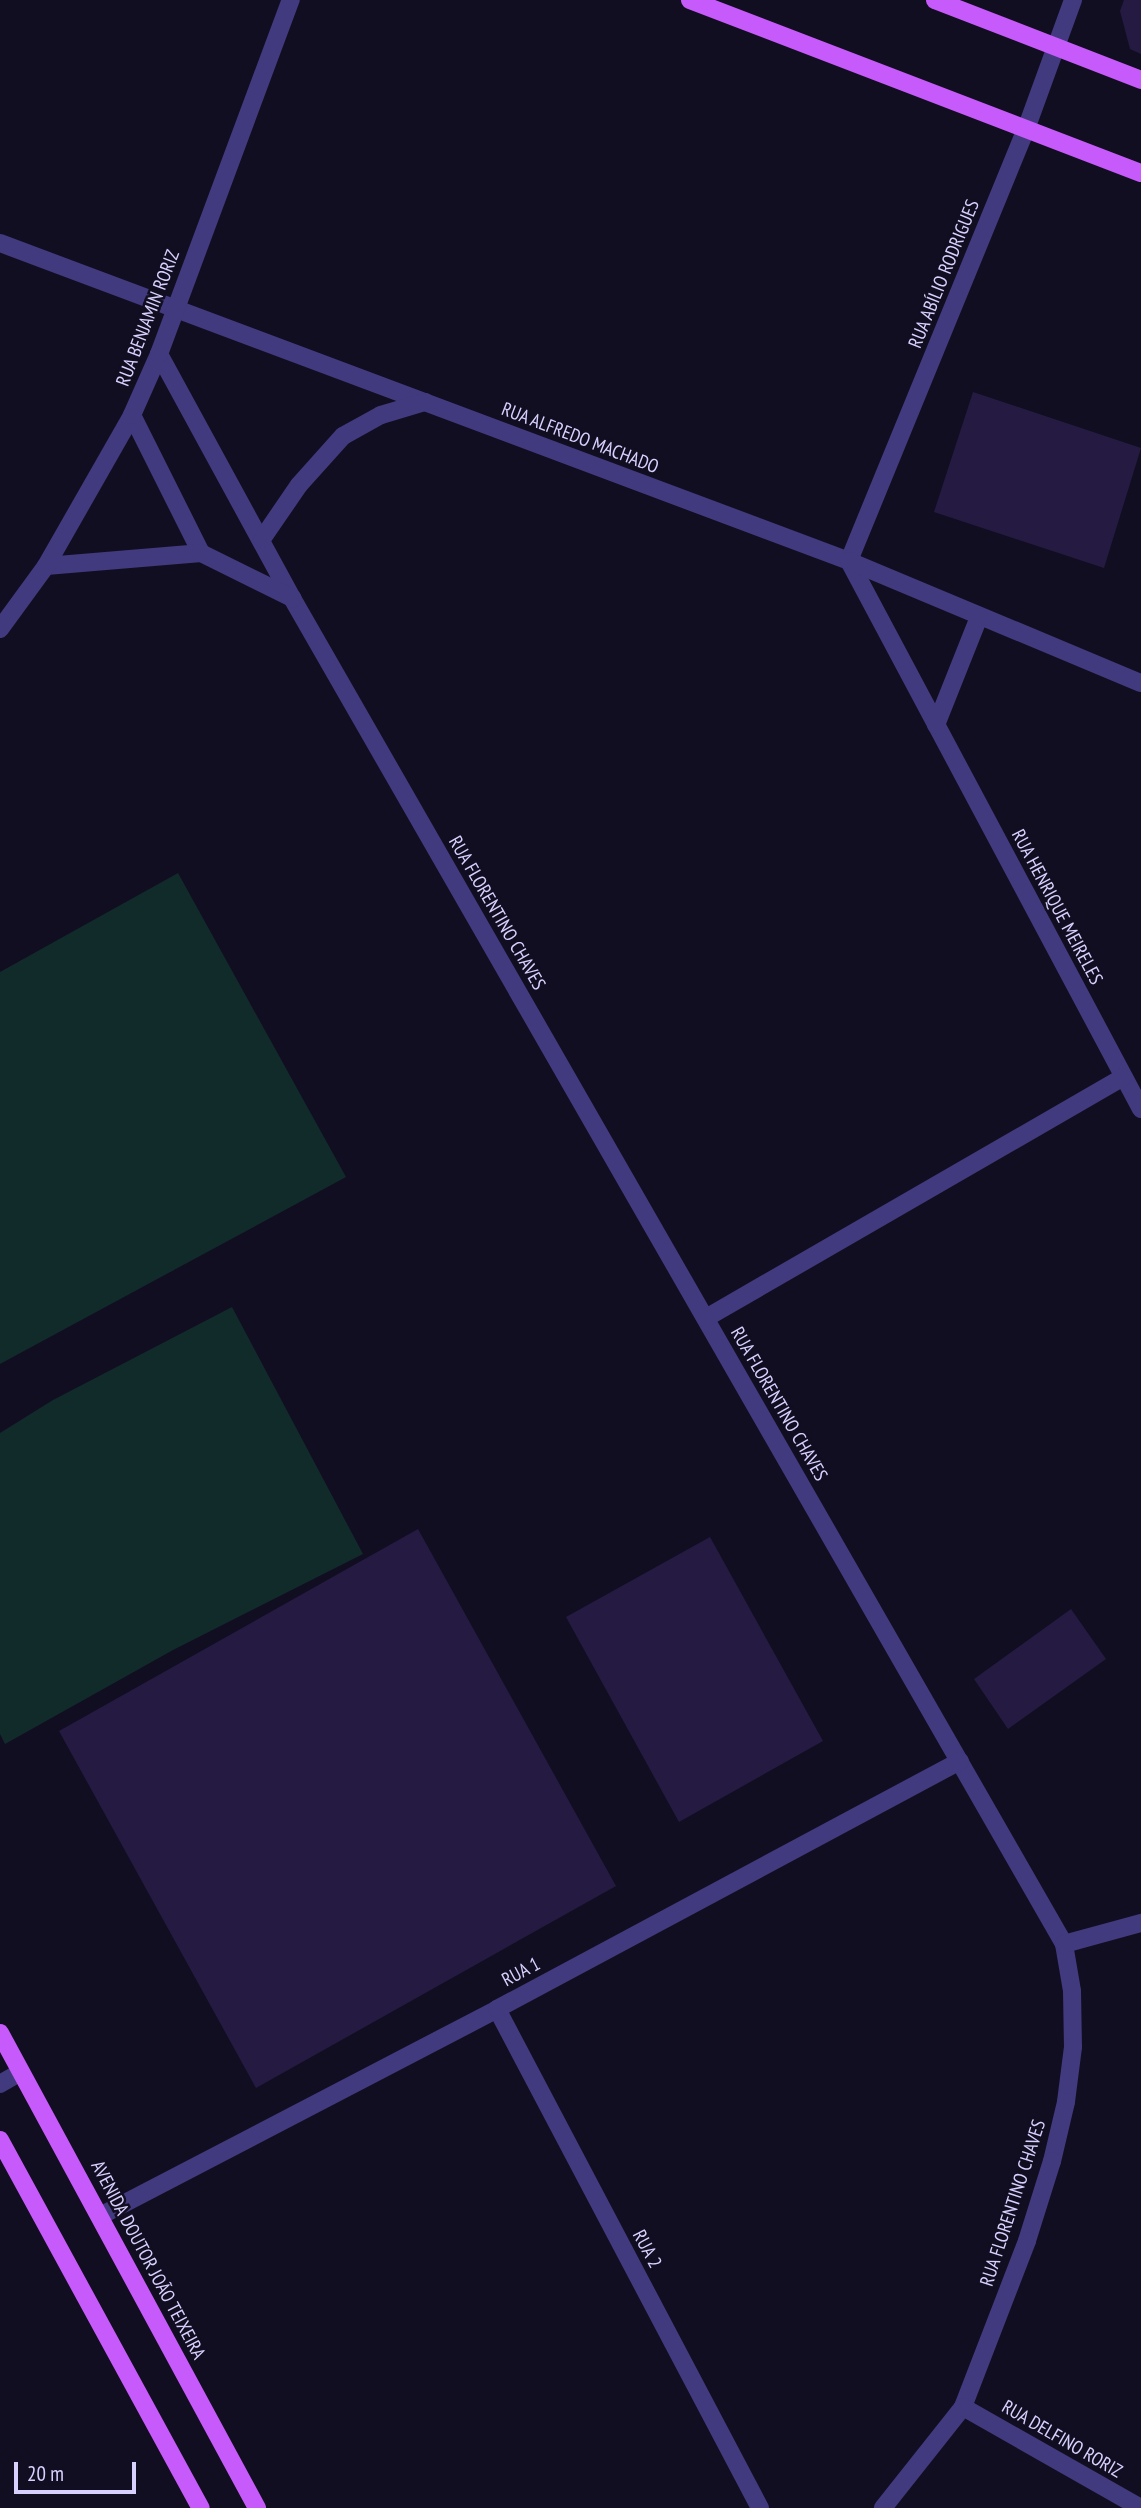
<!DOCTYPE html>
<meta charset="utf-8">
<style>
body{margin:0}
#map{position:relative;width:1141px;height:2508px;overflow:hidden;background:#120e21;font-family:"PT Sans Narrow",sans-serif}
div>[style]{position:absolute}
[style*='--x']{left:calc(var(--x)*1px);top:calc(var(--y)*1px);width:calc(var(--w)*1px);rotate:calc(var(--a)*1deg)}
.green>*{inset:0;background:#112b2b}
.building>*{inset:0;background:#251b42}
.minor>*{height:18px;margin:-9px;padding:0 9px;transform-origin:9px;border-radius:9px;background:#413a7f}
.major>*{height:18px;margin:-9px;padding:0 9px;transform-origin:9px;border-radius:9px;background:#c75afa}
span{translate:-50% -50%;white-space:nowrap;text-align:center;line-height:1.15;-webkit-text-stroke:5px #120e21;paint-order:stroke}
.street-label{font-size:19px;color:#d8d0fe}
.scale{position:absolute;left:14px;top:2462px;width:122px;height:32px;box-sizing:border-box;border:4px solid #d8d0fe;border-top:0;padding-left:9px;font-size:21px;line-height:24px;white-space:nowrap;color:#d8d0fe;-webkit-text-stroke:5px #120e21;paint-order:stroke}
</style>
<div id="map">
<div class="green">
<i style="clip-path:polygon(178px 873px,346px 1177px,0 1364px,0 972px)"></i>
<i style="clip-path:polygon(232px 1307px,363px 1554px,173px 1650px,5px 1744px,0 1734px,0 1433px,53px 1400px)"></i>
</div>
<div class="building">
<i style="clip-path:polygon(1124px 0,1141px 0,1141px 54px,1130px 49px,1120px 11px)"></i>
<i style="clip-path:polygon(973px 392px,1141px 448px,1104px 568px,934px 512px)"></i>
<i style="clip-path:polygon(418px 1529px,616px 1886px,256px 2088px,59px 1731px)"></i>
<i style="clip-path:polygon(710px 1537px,823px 1741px,679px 1822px,566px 1617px)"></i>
<i style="clip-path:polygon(1071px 1609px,1106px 1659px,1008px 1729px,974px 1679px)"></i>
</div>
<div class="minor">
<i style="--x:1073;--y:0;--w:137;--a:110"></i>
<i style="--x:1026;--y:129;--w:467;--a:112.3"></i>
<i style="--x:849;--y:561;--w:621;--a:61.95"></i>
<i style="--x:0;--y:243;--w:907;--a:20.53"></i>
<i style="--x:849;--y:561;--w:316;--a:22.7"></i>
<i style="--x:159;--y:354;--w:278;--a:61.4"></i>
<i style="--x:292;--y:598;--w:1552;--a:60.16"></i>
<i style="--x:1064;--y:1944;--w:48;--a:80.3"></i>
<i style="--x:1072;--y:1991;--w:56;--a:89"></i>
<i style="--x:1073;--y:2047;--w:55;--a:97.3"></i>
<i style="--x:1066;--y:2102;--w:61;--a:103.3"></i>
<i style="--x:1052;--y:2161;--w:84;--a:107.4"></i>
<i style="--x:1027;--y:2241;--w:178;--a:111.1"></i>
<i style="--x:963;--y:2407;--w:129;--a:128.4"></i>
<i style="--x:132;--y:415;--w:154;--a:63.4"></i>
<i style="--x:262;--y:539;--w:65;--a:-55.6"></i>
<i style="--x:299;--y:485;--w:66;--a:-48.1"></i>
<i style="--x:343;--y:436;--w:43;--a:-28.9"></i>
<i style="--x:381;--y:415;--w:46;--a:-16.5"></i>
<i style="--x:46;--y:566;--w:156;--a:-4.8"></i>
<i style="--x:201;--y:553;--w:102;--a:26.3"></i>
<i style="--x:0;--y:629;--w:78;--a:-53.9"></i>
<i style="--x:46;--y:566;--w:174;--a:-60.3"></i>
<i style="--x:132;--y:415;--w:67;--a:-66.1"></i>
<i style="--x:159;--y:354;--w:378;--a:-69.6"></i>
<i style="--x:936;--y:725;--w:116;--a:-68.3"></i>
<i style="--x:706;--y:1318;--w:482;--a:-30"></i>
<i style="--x:1064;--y:1944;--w:80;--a:-15.3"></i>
<i style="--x:497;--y:2009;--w:564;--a:62.21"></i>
<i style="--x:0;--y:2084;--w:24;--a:-30"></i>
<i style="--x:100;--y:2216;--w:448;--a:-27.5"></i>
<i style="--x:497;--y:2009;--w:525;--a:-28.18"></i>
<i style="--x:963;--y:2407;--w:205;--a:29.6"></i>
</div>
<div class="major">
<i style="--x:690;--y:0;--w:483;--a:21"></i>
<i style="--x:935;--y:0;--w:221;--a:21.2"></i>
<i style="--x:0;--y:2033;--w:540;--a:61.58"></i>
<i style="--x:0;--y:2140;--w:419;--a:61.4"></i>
</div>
<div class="street-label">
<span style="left:944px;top:274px;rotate:-68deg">RUA ABÍLIO RODRIGUES</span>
<span style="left:148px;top:318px;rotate:-69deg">RUA BENJAMIN RORIZ</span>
<span style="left:580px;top:438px;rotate:21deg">RUA ALFREDO MACHADO</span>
<span style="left:1057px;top:907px;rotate:62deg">RUA HENRIQUE MEIRELES</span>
<span style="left:497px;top:913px;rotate:60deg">RUA FLORENTINO CHAVES</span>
<span style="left:779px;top:1404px;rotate:60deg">RUA FLORENTINO CHAVES</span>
<span style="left:521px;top:1972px;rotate:-28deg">RUA 1</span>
<span style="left:1013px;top:2203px;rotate:-72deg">RUA FLORENTINO CHAVES</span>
<span style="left:647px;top:2249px;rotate:62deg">RUA 2</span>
<span style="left:148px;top:2260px;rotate:62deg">AVENIDA DOUTOR JOÃO TEIXEIRA</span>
<span style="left:1062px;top:2439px;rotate:30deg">RUA DELFINO RORIZ</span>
</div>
<div class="scale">20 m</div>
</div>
